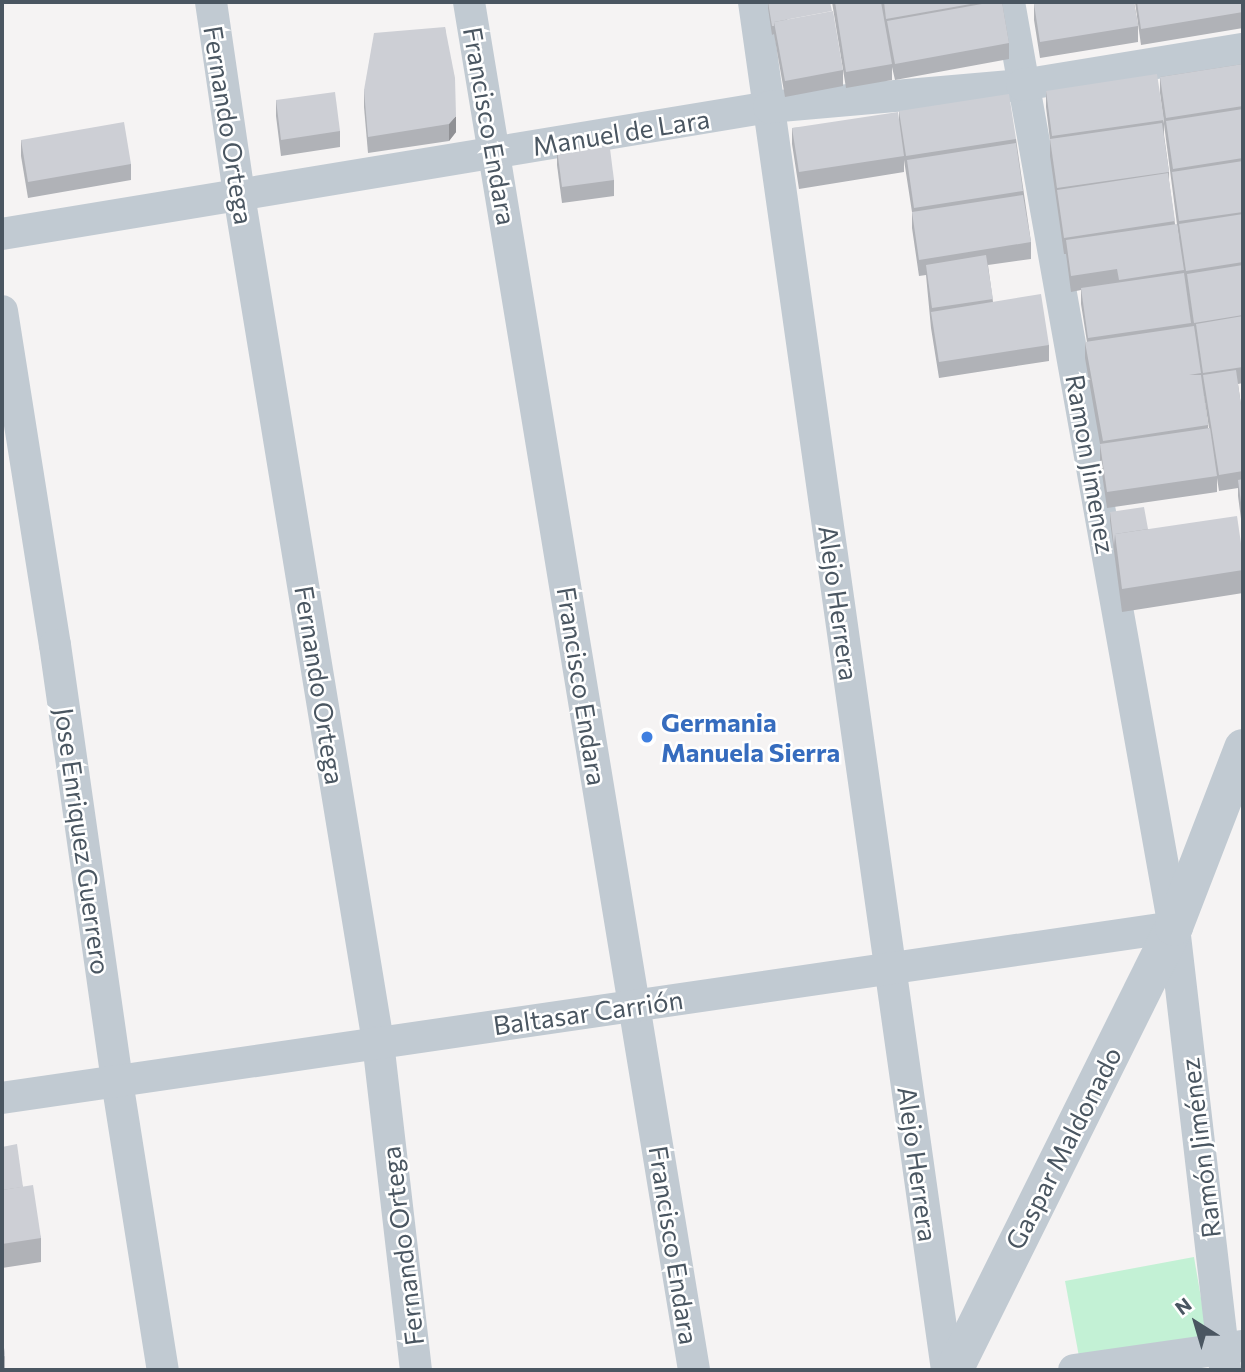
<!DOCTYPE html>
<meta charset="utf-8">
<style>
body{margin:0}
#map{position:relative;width:1245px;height:1372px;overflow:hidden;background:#f5f3f3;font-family:Commissioner,sans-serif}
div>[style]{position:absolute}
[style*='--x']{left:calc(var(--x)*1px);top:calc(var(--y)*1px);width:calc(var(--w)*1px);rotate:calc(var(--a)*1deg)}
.green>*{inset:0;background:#c3f1d5}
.minor>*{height:32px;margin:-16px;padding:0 16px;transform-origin:16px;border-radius:16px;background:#c1cad2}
.tertiary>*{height:38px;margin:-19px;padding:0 19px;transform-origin:19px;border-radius:19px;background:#c1cad2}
.wall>*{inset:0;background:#b0b2b7}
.shaded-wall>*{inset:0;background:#909195}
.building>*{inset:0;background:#cdcfd5}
.dots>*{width:19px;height:19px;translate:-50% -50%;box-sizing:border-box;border:4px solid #fff;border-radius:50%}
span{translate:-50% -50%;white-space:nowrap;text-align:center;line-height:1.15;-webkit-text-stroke:5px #fff;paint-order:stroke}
.street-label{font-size:26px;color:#4a5661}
.shop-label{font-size:26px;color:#366cbe;font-weight:700}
.left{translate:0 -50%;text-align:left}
.frame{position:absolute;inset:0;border:4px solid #4a5661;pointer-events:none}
.north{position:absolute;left:1161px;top:1288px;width:70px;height:70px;-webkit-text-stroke:5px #fff;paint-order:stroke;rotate:323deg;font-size:19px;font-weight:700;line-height:28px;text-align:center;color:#4a5661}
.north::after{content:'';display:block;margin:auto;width:24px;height:32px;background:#4a5661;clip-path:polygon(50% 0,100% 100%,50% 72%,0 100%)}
</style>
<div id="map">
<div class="green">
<i style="clip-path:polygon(1194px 1257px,1208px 1339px,1080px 1362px,1065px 1281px)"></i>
</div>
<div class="minor">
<i style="--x:211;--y:2;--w:195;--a:81.7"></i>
<i style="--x:239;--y:195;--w:858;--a:80.68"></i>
<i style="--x:378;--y:1042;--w:330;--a:83.4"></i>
<i style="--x:469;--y:2;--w:1386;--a:80.66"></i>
<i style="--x:754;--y:2;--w:1382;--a:81.97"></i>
<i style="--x:1009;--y:2;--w:940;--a:79.89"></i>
<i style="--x:1174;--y:927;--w:446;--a:83.4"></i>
<i style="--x:2;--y:234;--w:777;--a:-9.4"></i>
<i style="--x:769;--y:107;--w:254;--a:-5"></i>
<i style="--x:1022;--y:85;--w:224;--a:-9.3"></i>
<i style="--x:2;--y:311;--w:338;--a:81"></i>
<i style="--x:55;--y:645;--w:440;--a:81.9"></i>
<i style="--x:117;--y:1081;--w:293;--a:81"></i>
<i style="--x:2;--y:1098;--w:1184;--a:-8.3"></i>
<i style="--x:1074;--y:1370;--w:171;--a:-8.1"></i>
</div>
<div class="tertiary">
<i style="--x:954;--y:1370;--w:495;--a:-63.6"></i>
<i style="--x:1174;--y:927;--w:192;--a:-68.9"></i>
</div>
<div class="wall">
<i style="clip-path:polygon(768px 2px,843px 70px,843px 86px,785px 97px,774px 34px,772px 35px,768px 8px)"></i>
<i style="clip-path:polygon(832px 2px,1002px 2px,1009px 43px,1009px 59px,895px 80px,892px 67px,892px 80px,846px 88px)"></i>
<i style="clip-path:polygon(1036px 2px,1134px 2px,1138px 26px,1138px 42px,1040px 58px,1034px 20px,1034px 4px,1036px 4px)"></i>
<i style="clip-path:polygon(1135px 2px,1243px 2px,1243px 28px,1141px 45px)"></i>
<i style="clip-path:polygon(445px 27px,456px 132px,449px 141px,368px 153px,364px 107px,364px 90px)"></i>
<i style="clip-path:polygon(evenodd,1243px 64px,1243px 383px,1238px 384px,1243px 419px,1243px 534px,1238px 496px,1238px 488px,1219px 491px,1217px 478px,1217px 492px,1107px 508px,1100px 460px,1100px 444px,1085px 358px,1085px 342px,1087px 342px,1081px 304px,1081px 290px,1071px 292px,1066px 254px,1064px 254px,1050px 156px,1050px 140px,1046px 107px,1046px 91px,1164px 120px,1164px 135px,1169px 172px,1169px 181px,1175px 224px,1179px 240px,1160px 93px,1160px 77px,1243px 64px,1203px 389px,1209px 428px,1208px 428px,1208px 425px,1203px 389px)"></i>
<i style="clip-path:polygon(276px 100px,340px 131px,340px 147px,281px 156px,276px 116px)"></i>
<i style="clip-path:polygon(899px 111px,1016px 139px,1031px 242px,1031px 259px,988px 265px,993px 302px,1049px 345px,1049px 361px,939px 378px,931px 328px,926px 275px,919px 276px,912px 228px,912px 212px,904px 160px,904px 172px,799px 189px,792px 144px,792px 128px,899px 122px)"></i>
<i style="clip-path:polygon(21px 140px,131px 164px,131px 180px,28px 198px,21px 156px)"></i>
<i style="clip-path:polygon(557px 149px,614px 180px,614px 196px,562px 203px,557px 165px)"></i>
<i style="clip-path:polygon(1110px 512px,1148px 529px,1243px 557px,1243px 593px,1122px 612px,1110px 521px)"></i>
<i style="clip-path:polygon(2px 938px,4px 949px,4px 973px,2px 973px)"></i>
<i style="clip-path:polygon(2px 1147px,23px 1187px,41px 1238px,41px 1262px,2px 1268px)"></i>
<i style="clip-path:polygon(2px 1332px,5px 1356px,5px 1370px,2px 1370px)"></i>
</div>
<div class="shaded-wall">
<i style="clip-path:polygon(456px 116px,456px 132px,449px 141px,449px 124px)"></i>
</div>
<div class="building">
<i style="clip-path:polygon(768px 2px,830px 2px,832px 11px,774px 22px,774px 26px,772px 26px)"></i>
<i style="clip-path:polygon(835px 2px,881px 2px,892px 64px,846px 72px)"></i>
<i style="clip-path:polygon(884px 2px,982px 2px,886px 19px)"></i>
<i style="clip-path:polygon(993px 2px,1002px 2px,1009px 43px,895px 64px,887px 21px)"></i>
<i style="clip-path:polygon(1048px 2px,1134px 2px,1138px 26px,1040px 42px,1034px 4px)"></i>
<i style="clip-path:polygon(1137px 2px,1243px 2px,1243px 12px,1141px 29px)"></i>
<i style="clip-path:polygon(833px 11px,843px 70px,785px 81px,774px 22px)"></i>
<i style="clip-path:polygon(445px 27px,455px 78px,456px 116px,449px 124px,368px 137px,364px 90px,374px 33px)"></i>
<i style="clip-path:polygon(1243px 64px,1243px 106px,1166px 118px,1160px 77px)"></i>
<i style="clip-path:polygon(1157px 74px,1164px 120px,1052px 136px,1046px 91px)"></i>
<i style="clip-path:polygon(335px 92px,340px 131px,281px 140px,276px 100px)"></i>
<i style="clip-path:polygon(1009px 94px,1016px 139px,906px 156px,899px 111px)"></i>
<i style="clip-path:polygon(1243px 109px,1243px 158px,1173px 169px,1166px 121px)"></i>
<i style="clip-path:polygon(898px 112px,904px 156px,799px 172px,792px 128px)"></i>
<i style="clip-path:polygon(124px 122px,131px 164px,28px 182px,21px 140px)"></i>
<i style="clip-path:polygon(1162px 123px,1169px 172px,1057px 188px,1050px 139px)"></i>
<i style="clip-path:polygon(609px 141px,614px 180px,562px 187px,557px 149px)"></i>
<i style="clip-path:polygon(1016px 143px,1023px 191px,914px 208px,907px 160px)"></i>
<i style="clip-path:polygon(1243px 161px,1243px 212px,1179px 221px,1172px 172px)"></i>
<i style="clip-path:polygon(1168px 173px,1175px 221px,1064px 238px,1057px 190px)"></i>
<i style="clip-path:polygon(1023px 195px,1031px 242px,919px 260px,912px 212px)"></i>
<i style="clip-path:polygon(1243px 214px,1243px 262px,1186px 271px,1179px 224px)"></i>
<i style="clip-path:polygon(1177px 224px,1184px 270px,1119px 280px,1117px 269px,1071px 276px,1066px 240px)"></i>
<i style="clip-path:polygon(986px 255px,993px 299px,932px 308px,926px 265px)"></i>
<i style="clip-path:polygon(1243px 265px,1243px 315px,1194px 323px,1187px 274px)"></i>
<i style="clip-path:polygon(1184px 273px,1191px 323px,1088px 338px,1081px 288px)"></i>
<i style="clip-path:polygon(1041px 294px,1049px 345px,939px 362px,931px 312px)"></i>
<i style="clip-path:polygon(1243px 316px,1243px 367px,1203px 373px,1196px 324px)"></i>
<i style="clip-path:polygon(1194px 326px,1201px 373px,1189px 375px,1201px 375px,1208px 425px,1103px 441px,1085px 342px)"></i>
<i style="clip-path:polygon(1236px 370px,1243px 419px,1243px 471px,1219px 475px,1203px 375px)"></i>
<i style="clip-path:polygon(1210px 428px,1217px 476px,1107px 492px,1100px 444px)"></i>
<i style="clip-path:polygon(1243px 479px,1243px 517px,1238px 480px)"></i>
<i style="clip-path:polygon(1144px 507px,1148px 529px,1115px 534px,1114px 546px,1110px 512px)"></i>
<i style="clip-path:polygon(1237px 516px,1243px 557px,1243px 570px,1122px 589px,1115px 534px)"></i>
<i style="clip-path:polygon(17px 1144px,23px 1187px,2px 1190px,2px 1147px)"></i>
<i style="clip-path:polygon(33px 1185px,41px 1238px,2px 1244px,2px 1190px)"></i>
<i style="clip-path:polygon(2px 1332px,5px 1356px,2px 1357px)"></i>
</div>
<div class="dots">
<i style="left:647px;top:737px;background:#3f7fe0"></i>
</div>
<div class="street-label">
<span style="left:229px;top:125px;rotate:81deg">Fernando Ortega</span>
<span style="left:490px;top:126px;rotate:80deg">Francisco Endara</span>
<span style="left:621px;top:132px;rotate:-9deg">Manuel de Lara</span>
<span style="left:1091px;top:464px;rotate:80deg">Ramon Jimenez</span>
<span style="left:839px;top:603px;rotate:82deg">Alejo Herrera</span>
<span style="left:320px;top:685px;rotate:81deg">Fernando Ortega</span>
<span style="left:582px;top:686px;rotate:81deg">Francisco Endara</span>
<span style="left:83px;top:841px;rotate:82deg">Jose Enriquez Guerrero</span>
<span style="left:588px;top:1012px;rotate:-8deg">Baltasar Carrión</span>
<span style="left:1063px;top:1148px;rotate:-63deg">Gaspar Maldonado</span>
<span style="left:1200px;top:1148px;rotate:-97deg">Ramón Jiménez</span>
<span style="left:918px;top:1164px;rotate:82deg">Alejo Herrera</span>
<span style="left:674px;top:1245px;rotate:81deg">Francisco Endara</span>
<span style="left:402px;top:1246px;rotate:-97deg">Fernando Ortega</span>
</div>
<div class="shop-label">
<span class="left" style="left:661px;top:737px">Germania<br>Manuela Sierra</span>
</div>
<div class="frame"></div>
<div class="north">N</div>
</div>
